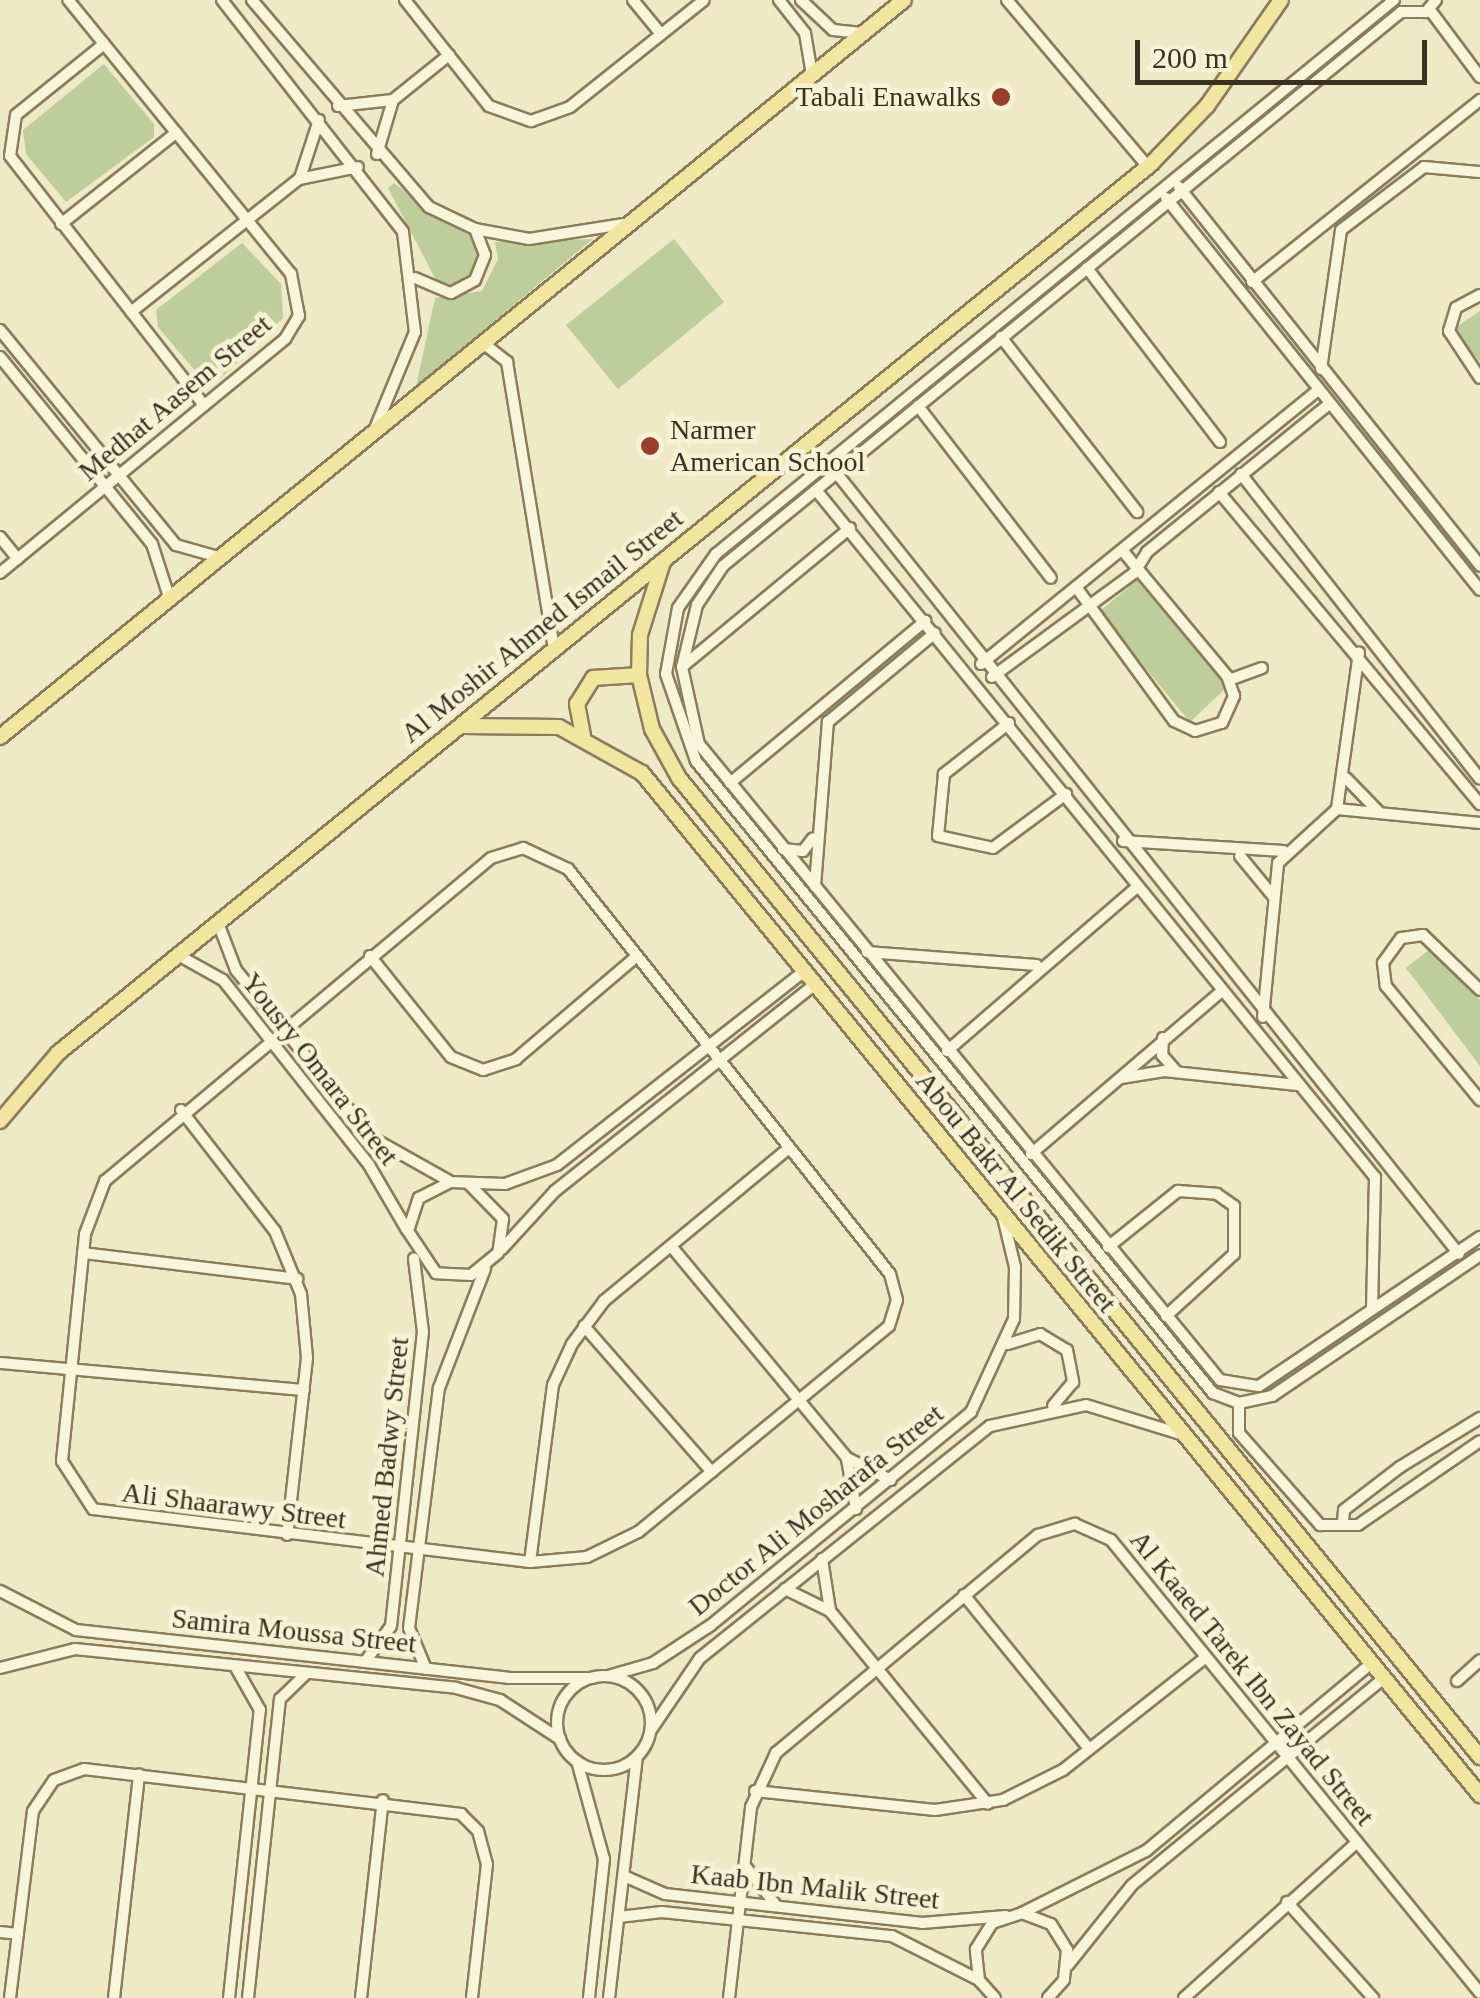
<!DOCTYPE html>
<style>
body{margin:0}
#map{position:relative;width:1480px;height:1998px;overflow:hidden;background:#eee9c6;font-family:"Times New Roman",serif}
div>[style]{position:absolute}
[style*='--x']{left:calc(var(--x)*1px);top:calc(var(--y)*1px);width:calc(var(--w)*1px);rotate:calc(var(--a)*1deg)}
.green>*{inset:0;background:#becd9a}
.roads{filter:drop-shadow(2px 0 #8a7c5c) drop-shadow(-2px 0 #8a7c5c) drop-shadow(0 2px #8a7c5c) drop-shadow(0 -2px #8a7c5c)}
.minor>*{height:10px;margin:-5px;padding:0 5px;transform-origin:5px;border-radius:5px;background:#f9f5da}
.minor>.ring{margin:-5px;padding:0;box-sizing:content-box;background:none;border:10px solid #f9f5da;border-radius:50%}
.major>*{height:14px;margin:-7px;padding:0 7px;transform-origin:7px;border-radius:7px;background:#f1e59f}
.dots>*{width:28px;height:28px;translate:-50% -50%;box-sizing:border-box;border:5px solid #f6f2d6;border-radius:50%}
span{translate:-50% -50%;white-space:nowrap;text-align:center;line-height:1.15;-webkit-text-stroke:9px #f6f2d6;paint-order:stroke}
.poi-label{font-size:28px;color:#3a3120}
.right{translate:-100% -50%;text-align:right}
.left{translate:0 -50%;text-align:left}
.street-label{font-size:28px;color:#3a3120}
.scale{position:absolute;left:1135px;top:40px;width:292px;height:45px;box-sizing:border-box;border:5px solid #3a3120;border-top:0;padding-left:12px;font-size:30px;line-height:35px;white-space:nowrap;color:#3a3120;-webkit-text-stroke:8px #f6f2d6;paint-order:stroke}
</style>
<div id="map">
<div class="green">
<i style="clip-path:polygon(104px 64px,154px 124px,154px 137px,66px 202px,26px 154px,23px 130px)"></i>
<i style="clip-path:polygon(394px 183px,469px 236px,481px 255px,475px 274px,455px 286px,436px 280px,388px 188px)"></i>
<i style="clip-path:polygon(593px 239px,416px 386px,435px 298px,482px 291px,498px 259px,495px 242px)"></i>
<i style="clip-path:polygon(674px 239px,724px 302px,618px 389px,566px 325px)"></i>
<i style="clip-path:polygon(242px 243px,281px 284px,283px 318px,221px 378px,202px 379px,158px 327px,156px 310px)"></i>
<i style="clip-path:polygon(1480px 311px,1480px 362px,1453px 329px)"></i>
<i style="clip-path:polygon(1137px 580px,1227px 687px,1190px 722px,1099px 612px)"></i>
<i style="clip-path:polygon(1436px 944px,1480px 1000px,1480px 1066px,1406px 968px)"></i>
</div>
<div class="roads">
<div class="minor">
<i style="--x:222;--y:0;--w:294;--a:52"></i>
<i style="--x:403;--y:232;--w:101;--a:83.2"></i>
<i style="--x:415;--y:332;--w:102;--a:112.5"></i>
<i style="--x:252;--y:0;--w:272;--a:49.5"></i>
<i style="--x:429;--y:207;--w:51;--a:25.6"></i>
<i style="--x:475;--y:229;--w:55;--a:10.5"></i>
<i style="--x:529;--y:239;--w:96;--a:-9"></i>
<i style="--x:405;--y:0;--w:135;--a:51.6"></i>
<i style="--x:489;--y:106;--w:45;--a:19.7"></i>
<i style="--x:531;--y:121;--w:41;--a:-19.7"></i>
<i style="--x:570;--y:107;--w:171;--a:-38.6"></i>
<i style="--x:633;--y:0;--w:44;--a:50.5"></i>
<i style="--x:779;--y:0;--w:42;--a:51.8"></i>
<i style="--x:805;--y:33;--w:43;--a:80.5"></i>
<i style="--x:801;--y:0;--w:44;--a:43.2"></i>
<i style="--x:833;--y:30;--w:29;--a:6"></i>
<i style="--x:1007;--y:0;--w:219;--a:49.8"></i>
<i style="--x:1394;--y:0;--w:876;--a:140.75"></i>
<i style="--x:716;--y:554;--w:66;--a:125.1"></i>
<i style="--x:678;--y:608;--w:67;--a:100.3"></i>
<i style="--x:666;--y:674;--w:92;--a:71"></i>
<i style="--x:696;--y:761;--w:817;--a:50.72"></i>
<i style="--x:1213;--y:1393;--w:28;--a:21"></i>
<i style="--x:1239;--y:1403;--w:34;--a:-12"></i>
<i style="--x:1272;--y:1396;--w:251;--a:-34.1"></i>
<i style="--x:1436;--y:0;--w:16;--a:130"></i>
<i style="--x:1426;--y:12;--w:25;--a:180"></i>
<i style="--x:1401;--y:12;--w:876;--a:140.75"></i>
<i style="--x:723;--y:566;--w:47;--a:123.7"></i>
<i style="--x:697;--y:605;--w:64;--a:103.6"></i>
<i style="--x:682;--y:667;--w:79;--a:77.6"></i>
<i style="--x:699;--y:744;--w:822;--a:50.68"></i>
<i style="--x:1220;--y:1380;--w:39;--a:9"></i>
<i style="--x:1259;--y:1386;--w:267;--a:-34"></i>
<i style="--x:1430;--y:10;--w:84;--a:53.3"></i>
<i style="--x:104;--y:44;--w:113;--a:141.1"></i>
<i style="--x:16;--y:115;--w:41;--a:98.3"></i>
<i style="--x:10;--y:156;--w:316;--a:52.1"></i>
<i style="--x:338;--y:106;--w:55;--a:-6.2"></i>
<i style="--x:393;--y:100;--w:72;--a:-38.8"></i>
<i style="--x:377;--y:154;--w:56;--a:-73.5"></i>
<i style="--x:300;--y:178;--w:61;--a:-71.9"></i>
<i style="--x:1179;--y:187;--w:484;--a:51.5"></i>
<i style="--x:1166;--y:198;--w:502;--a:51.3"></i>
<i style="--x:61;--y:224;--w:147;--a:-38.4"></i>
<i style="--x:1087;--y:268;--w:219;--a:52.6"></i>
<i style="--x:415;--y:278;--w:39;--a:23"></i>
<i style="--x:451;--y:293;--w:27;--a:-28"></i>
<i style="--x:475;--y:280;--w:27;--a:-68"></i>
<i style="--x:485;--y:255;--w:28;--a:-111"></i>
<i style="--x:1252;--y:282;--w:292;--a:-38.6"></i>
<i style="--x:1480;--y:295;--w:27;--a:152"></i>
<i style="--x:1456;--y:308;--w:24;--a:107"></i>
<i style="--x:1449;--y:331;--w:56;--a:56.6"></i>
<i style="--x:131;--y:312;--w:214;--a:-38.4"></i>
<i style="--x:299;--y:179;--w:60;--a:-11.5"></i>
<i style="--x:0;--y:330;--w:278;--a:50.7"></i>
<i style="--x:176;--y:545;--w:44;--a:15.9"></i>
<i style="--x:1001;--y:337;--w:222;--a:52.1"></i>
<i style="--x:483;--y:343;--w:31;--a:38"></i>
<i style="--x:507;--y:362;--w:291;--a:80.7"></i>
<i style="--x:0;--y:357;--w:241;--a:50.9"></i>
<i style="--x:152;--y:544;--w:56;--a:72.2"></i>
<i style="--x:1321;--y:369;--w:140;--a:-81.8"></i>
<i style="--x:1341;--y:230;--w:104;--a:-37.2"></i>
<i style="--x:1424;--y:167;--w:56;--a:5.1"></i>
<i style="--x:918;--y:406;--w:217;--a:52.3"></i>
<i style="--x:1241;--y:474;--w:387;--a:51.9"></i>
<i style="--x:838;--y:475;--w:996;--a:51.44"></i>
<i style="--x:816;--y:490;--w:886;--a:50.87"></i>
<i style="--x:1375;--y:1177;--w:131;--a:91.3"></i>
<i style="--x:1219;--y:492;--w:407;--a:50.1"></i>
<i style="--x:0;--y:537;--w:28;--a:51"></i>
<i style="--x:0;--y:573;--w:369;--a:-39.4"></i>
<i style="--x:285;--y:339;--w:27;--a:-59"></i>
<i style="--x:299;--y:316;--w:43;--a:-100.8"></i>
<i style="--x:291;--y:274;--w:353;--a:-129.1"></i>
<i style="--x:1076;--y:587;--w:166;--a:53.8"></i>
<i style="--x:1174;--y:721;--w:23;--a:25"></i>
<i style="--x:1195;--y:731;--w:28;--a:-17"></i>
<i style="--x:1222;--y:723;--w:30;--a:-66"></i>
<i style="--x:1234;--y:696;--w:21;--a:-109"></i>
<i style="--x:1227;--y:676;--w:164;--a:-129.8"></i>
<i style="--x:981;--y:664;--w:434;--a:-39.1"></i>
<i style="--x:682;--y:667;--w:218;--a:-39.6"></i>
<i style="--x:992;--y:677;--w:176;--a:-36.2"></i>
<i style="--x:1134;--y:573;--w:25;--a:-58"></i>
<i style="--x:1147;--y:552;--w:235;--a:-39.1"></i>
<i style="--x:1229;--y:680;--w:35;--a:-20"></i>
<i style="--x:1009;--y:723;--w:83;--a:141.9"></i>
<i style="--x:944;--y:774;--w:62;--a:95.5"></i>
<i style="--x:938;--y:836;--w:56;--a:12.3"></i>
<i style="--x:993;--y:848;--w:91;--a:-36.5"></i>
<i style="--x:1346;--y:778;--w:47;--a:45.9"></i>
<i style="--x:730;--y:783;--w:254;--a:-39.7"></i>
<i style="--x:1337;--y:809;--w:144;--a:5.6"></i>
<i style="--x:1123;--y:841;--w:161;--a:3.6"></i>
<i style="--x:523;--y:848;--w:50;--a:25"></i>
<i style="--x:568;--y:869;--w:517;--a:51.51"></i>
<i style="--x:890;--y:1274;--w:27;--a:75"></i>
<i style="--x:897;--y:1300;--w:27;--a:107"></i>
<i style="--x:889;--y:1326;--w:325;--a:140.6"></i>
<i style="--x:638;--y:1532;--w:57;--a:153.9"></i>
<i style="--x:587;--y:1557;--w:57;--a:175"></i>
<i style="--x:530;--y:1562;--w:440;--a:-173.1"></i>
<i style="--x:93;--y:1509;--w:57;--a:-122.9"></i>
<i style="--x:62;--y:1461;--w:228;--a:-84.2"></i>
<i style="--x:85;--y:1234;--w:57;--a:-69.3"></i>
<i style="--x:105;--y:1181;--w:503;--a:-39.92"></i>
<i style="--x:491;--y:858;--w:34;--a:-17"></i>
<i style="--x:783;--y:849;--w:20;--a:6"></i>
<i style="--x:803;--y:851;--w:16;--a:-52"></i>
<i style="--x:1240;--y:856;--w:52;--a:50.5"></i>
<i style="--x:815;--y:886;--w:165;--a:-85.5"></i>
<i style="--x:828;--y:722;--w:139;--a:-39.8"></i>
<i style="--x:218;--y:923;--w:50;--a:69"></i>
<i style="--x:236;--y:970;--w:215;--a:51"></i>
<i style="--x:371;--y:1137;--w:90;--a:29.4"></i>
<i style="--x:867;--y:952;--w:170;--a:4.4"></i>
<i style="--x:178;--y:955;--w:51;--a:29.1"></i>
<i style="--x:223;--y:980;--w:236;--a:51.7"></i>
<i style="--x:369;--y:1165;--w:75;--a:59.7"></i>
<i style="--x:370;--y:956;--w:129;--a:51.3"></i>
<i style="--x:451;--y:1057;--w:35;--a:22"></i>
<i style="--x:483;--y:1070;--w:35;--a:-18"></i>
<i style="--x:516;--y:1059;--w:159;--a:-40.4"></i>
<i style="--x:1480;--y:990;--w:79;--a:-136"></i>
<i style="--x:1423;--y:935;--w:22;--a:172"></i>
<i style="--x:1401;--y:938;--w:31;--a:126"></i>
<i style="--x:1383;--y:963;--w:23;--a:83"></i>
<i style="--x:1386;--y:986;--w:148;--a:50.5"></i>
<i style="--x:1263;--y:1017;--w:155;--a:-84.4"></i>
<i style="--x:1278;--y:863;--w:80;--a:-42.5"></i>
<i style="--x:1337;--y:809;--w:158;--a:-82"></i>
<i style="--x:1163;--y:1038;--w:17;--a:93"></i>
<i style="--x:1162;--y:1055;--w:20;--a:49"></i>
<i style="--x:947;--y:1051;--w:251;--a:-40.8"></i>
<i style="--x:1121;--y:1078;--w:44;--a:-9.2"></i>
<i style="--x:1164;--y:1071;--w:134;--a:6"></i>
<i style="--x:181;--y:1110;--w:153;--a:52.2"></i>
<i style="--x:275;--y:1231;--w:68;--a:67.6"></i>
<i style="--x:301;--y:1294;--w:64;--a:84.6"></i>
<i style="--x:307;--y:1358;--w:178;--a:96.4"></i>
<i style="--x:1031;--y:1154;--w:251;--a:-40.5"></i>
<i style="--x:468;--y:1183;--w:50;--a:45.8"></i>
<i style="--x:503;--y:1219;--w:34;--a:98"></i>
<i style="--x:498;--y:1253;--w:35;--a:141"></i>
<i style="--x:471;--y:1275;--w:35;--a:-177"></i>
<i style="--x:436;--y:1273;--w:50;--a:-123.7"></i>
<i style="--x:408;--y:1231;--w:35;--a:-72"></i>
<i style="--x:419;--y:1198;--w:35;--a:-27"></i>
<i style="--x:450;--y:1182;--w:55;--a:2.1"></i>
<i style="--x:505;--y:1184;--w:55;--a:-20.1"></i>
<i style="--x:557;--y:1165;--w:314;--a:-38.1"></i>
<i style="--x:671;--y:1246;--w:276;--a:50.3"></i>
<i style="--x:847;--y:1458;--w:49;--a:26.6"></i>
<i style="--x:1108;--y:1247;--w:90;--a:-38.7"></i>
<i style="--x:1178;--y:1191;--w:39;--a:4"></i>
<i style="--x:1217;--y:1194;--w:21;--a:35"></i>
<i style="--x:1234;--y:1206;--w:48;--a:90"></i>
<i style="--x:1234;--y:1254;--w:92;--a:137.6"></i>
<i style="--x:502;--y:1249;--w:79;--a:-47.6"></i>
<i style="--x:555;--y:1191;--w:332;--a:-38.5"></i>
<i style="--x:83;--y:1253;--w:216;--a:6.9"></i>
<i style="--x:584;--y:1326;--w:194;--a:48.8"></i>
<i style="--x:1008;--y:1344;--w:34;--a:-17"></i>
<i style="--x:1040;--y:1334;--w:31;--a:31"></i>
<i style="--x:1067;--y:1350;--w:33;--a:79"></i>
<i style="--x:1073;--y:1382;--w:31;--a:130"></i>
<i style="--x:0;--y:1363;--w:305;--a:5.1"></i>
<i style="--x:1239;--y:1403;--w:30;--a:90"></i>
<i style="--x:1239;--y:1433;--w:123;--a:48.6"></i>
<i style="--x:1320;--y:1525;--w:38;--a:0"></i>
<i style="--x:1358;--y:1525;--w:148;--a:-34.5"></i>
<i style="--x:847;--y:1459;--w:51;--a:79.8"></i>
<i style="--x:1343;--y:1522;--w:12;--a:-85"></i>
<i style="--x:1344;--y:1510;--w:71;--a:-37.5"></i>
<i style="--x:1400;--y:1467;--w:94;--a:-31.5"></i>
<i style="--x:822;--y:1559;--w:52;--a:81.1"></i>
<i style="--x:530;--y:1562;--w:178;--a:-82.6"></i>
<i style="--x:553;--y:1385;--w:45;--a:-65.1"></i>
<i style="--x:572;--y:1344;--w:54;--a:-53.3"></i>
<i style="--x:604;--y:1301;--w:240;--a:-39.6"></i>
<i style="--x:785;--y:1589;--w:50;--a:26.1"></i>
<i style="--x:830;--y:1611;--w:249;--a:50.7"></i>
<i style="--x:0;--y:1591;--w:85;--a:27.2"></i>
<i style="--x:76;--y:1630;--w:435;--a:6.3"></i>
<i style="--x:508;--y:1678;--w:85;--a:0"></i>
<i style="--x:964;--y:1595;--w:198;--a:50.9"></i>
<i style="--x:365;--y:1662;--w:44;--a:-54.2"></i>
<i style="--x:391;--y:1626;--w:296;--a:-83.8"></i>
<i style="--x:423;--y:1332;--w:74;--a:-97"></i>
<i style="--x:0;--y:1668;--w:77;--a:-14.2"></i>
<i style="--x:75;--y:1649;--w:383;--a:5.8"></i>
<i style="--x:456;--y:1688;--w:46;--a:15.3"></i>
<i style="--x:500;--y:1700;--w:72;--a:33"></i>
<i style="--x:426;--y:1669;--w:44;--a:-112.5"></i>
<i style="--x:409;--y:1628;--w:242;--a:-82.9"></i>
<i style="--x:439;--y:1388;--w:128;--a:-68.9"></i>
<i style="--x:608;--y:1676;--w:47;--a:-16.1"></i>
<i style="--x:653;--y:1663;--w:69;--a:-33.2"></i>
<i style="--x:711;--y:1625;--w:336;--a:-39.3"></i>
<i style="--x:971;--y:1412;--w:102;--a:-65.2"></i>
<i style="--x:1014;--y:1319;--w:52;--a:-88.9"></i>
<i style="--x:1015;--y:1267;--w:51;--a:-103.5"></i>
<i class="ring" style="left:557px;top:1676px;width:84px;height:84px"></i>
<i style="--x:1457;--y:1681;--w:31;--a:-42"></i>
<i style="--x:651;--y:1730;--w:87;--a:-55.8"></i>
<i style="--x:700;--y:1658;--w:371;--a:-38.7"></i>
<i style="--x:990;--y:1426;--w:98;--a:-12.3"></i>
<i style="--x:1086;--y:1405;--w:99;--a:17"></i>
<i style="--x:577;--y:1761;--w:102;--a:74.6"></i>
<i style="--x:604;--y:1859;--w:140;--a:96.2"></i>
<i style="--x:755;--y:1791;--w:181;--a:6"></i>
<i style="--x:935;--y:1810;--w:69;--a:-8.4"></i>
<i style="--x:1003;--y:1800;--w:67;--a:-26.6"></i>
<i style="--x:1063;--y:1770;--w:182;--a:-38.3"></i>
<i style="--x:746;--y:1867;--w:47;--a:51.9"></i>
<i style="--x:624;--y:1876;--w:45;--a:23.7"></i>
<i style="--x:665;--y:1894;--w:259;--a:6.4"></i>
<i style="--x:922;--y:1923;--w:84;--a:-4.8"></i>
<i style="--x:1287;--y:1902;--w:129;--a:48.1"></i>
<i style="--x:1022;--y:1913;--w:139;--a:-26.6"></i>
<i style="--x:1146;--y:1851;--w:289;--a:-39.8"></i>
<i style="--x:619;--y:1917;--w:43;--a:-6.6"></i>
<i style="--x:662;--y:1912;--w:231;--a:6"></i>
<i style="--x:892;--y:1936;--w:97;--a:26.8"></i>
<i style="--x:0;--y:1932;--w:18;--a:6"></i>
<i style="--x:1068;--y:1965;--w:102;--a:-51.3"></i>
<i style="--x:1132;--y:1885;--w:321;--a:-39.4"></i>
<i style="--x:10;--y:1998;--w:188;--a:-83"></i>
<i style="--x:33;--y:1811;--w:37;--a:-56"></i>
<i style="--x:54;--y:1780;--w:32;--a:-20"></i>
<i style="--x:84;--y:1769;--w:380;--a:6.8"></i>
<i style="--x:461;--y:1814;--w:24;--a:45"></i>
<i style="--x:478;--y:1831;--w:34;--a:75"></i>
<i style="--x:487;--y:1864;--w:135;--a:96.4"></i>
<i style="--x:114;--y:1998;--w:225;--a:-83.6"></i>
<i style="--x:229;--y:1998;--w:290;--a:-83.9"></i>
<i style="--x:260;--y:1710;--w:51;--a:-119.6"></i>
<i style="--x:248;--y:1998;--w:301;--a:-83.9"></i>
<i style="--x:280;--y:1699;--w:36;--a:-44"></i>
<i style="--x:361;--y:1998;--w:199;--a:-83.7"></i>
<i style="--x:609;--y:1998;--w:243;--a:-83.4"></i>
<i style="--x:729;--y:1998;--w:192;--a:-83.4"></i>
<i style="--x:751;--y:1807;--w:60;--a:-65.2"></i>
<i style="--x:776;--y:1753;--w:341;--a:-39.8"></i>
<i style="--x:1038;--y:1535;--w:39;--a:-17"></i>
<i style="--x:1075;--y:1524;--w:39;--a:24"></i>
<i style="--x:1111;--y:1540;--w:584;--a:50.83"></i>
<i style="--x:995;--y:1998;--w:24;--a:-132"></i>
<i style="--x:979;--y:1980;--w:31;--a:-96"></i>
<i style="--x:976;--y:1949;--w:31;--a:-58"></i>
<i style="--x:992;--y:1923;--w:32;--a:-18"></i>
<i style="--x:1022;--y:1913;--w:31;--a:21"></i>
<i style="--x:1051;--y:1924;--w:31;--a:58"></i>
<i style="--x:1067;--y:1950;--w:30;--a:96"></i>
<i style="--x:1064;--y:1980;--w:24;--a:132"></i>
<i style="--x:1184;--y:1998;--w:233;--a:-42"></i>
</div>
<div class="major">
<i style="--x:663;--y:562;--w:77;--a:107.5"></i>
<i style="--x:640;--y:635;--w:40;--a:91.4"></i>
<i style="--x:639;--y:675;--w:56;--a:76.5"></i>
<i style="--x:652;--y:729;--w:56;--a:61.1"></i>
<i style="--x:679;--y:778;--w:1265;--a:50.71"></i>
<i style="--x:463;--y:726;--w:96;--a:0.6"></i>
<i style="--x:559;--y:727;--w:95;--a:29"></i>
<i style="--x:642;--y:773;--w:1322;--a:50.65"></i>
<i style="--x:583;--y:735;--w:32;--a:-101"></i>
<i style="--x:577;--y:704;--w:31;--a:-58"></i>
<i style="--x:593;--y:678;--w:46;--a:-3.7"></i>
<i style="--x:0;--y:737;--w:1166;--a:-39.19"></i>
<i style="--x:0;--y:1121;--w:89;--a:-49.5"></i>
<i style="--x:58;--y:1053;--w:1409;--a:-39.12"></i>
<i style="--x:1151;--y:164;--w:81;--a:-46"></i>
<i style="--x:1207;--y:106;--w:129;--a:-55.1"></i>
</div>
</div>
<div class="dots">
<i style="left:1001px;top:97px;background:#993e2c"></i>
<i style="left:650px;top:446px;background:#993e2c"></i>
</div>
<div class="poi-label">
<span class="right" style="left:981px;top:97px">Tabali Enawalks</span>
<span class="left" style="left:670px;top:446px">Narmer<br>American School</span>
</div>
<div class="street-label">
<span style="left:175px;top:398px;rotate:-40deg">Medhat Aasem Street</span>
<span style="left:542px;top:626px;rotate:-39deg">Al Moshir Ahmed Ismail Street</span>
<span style="left:320px;top:1069px;rotate:52deg">Yousry Omara Street</span>
<span style="left:1016px;top:1192px;rotate:51deg">Abou Bakr Al Sedik Street</span>
<span style="left:387px;top:1457px;rotate:-84deg">Ahmed Badwy Street</span>
<span style="left:234px;top:1506px;rotate:7deg">Ali Shaarawy Street</span>
<span style="left:816px;top:1510px;rotate:-39deg">Doctor Ali Mosharafa Street</span>
<span style="left:294px;top:1631px;rotate:6deg">Samira Moussa Street</span>
<span style="left:1252px;top:1678px;rotate:51deg">Al Kaaed Tarek Ibn Zayad Street</span>
<span style="left:815px;top:1887px;rotate:6deg">Kaab Ibn Malik Street</span>
</div>
<div class="scale">200 m</div>
</div>
